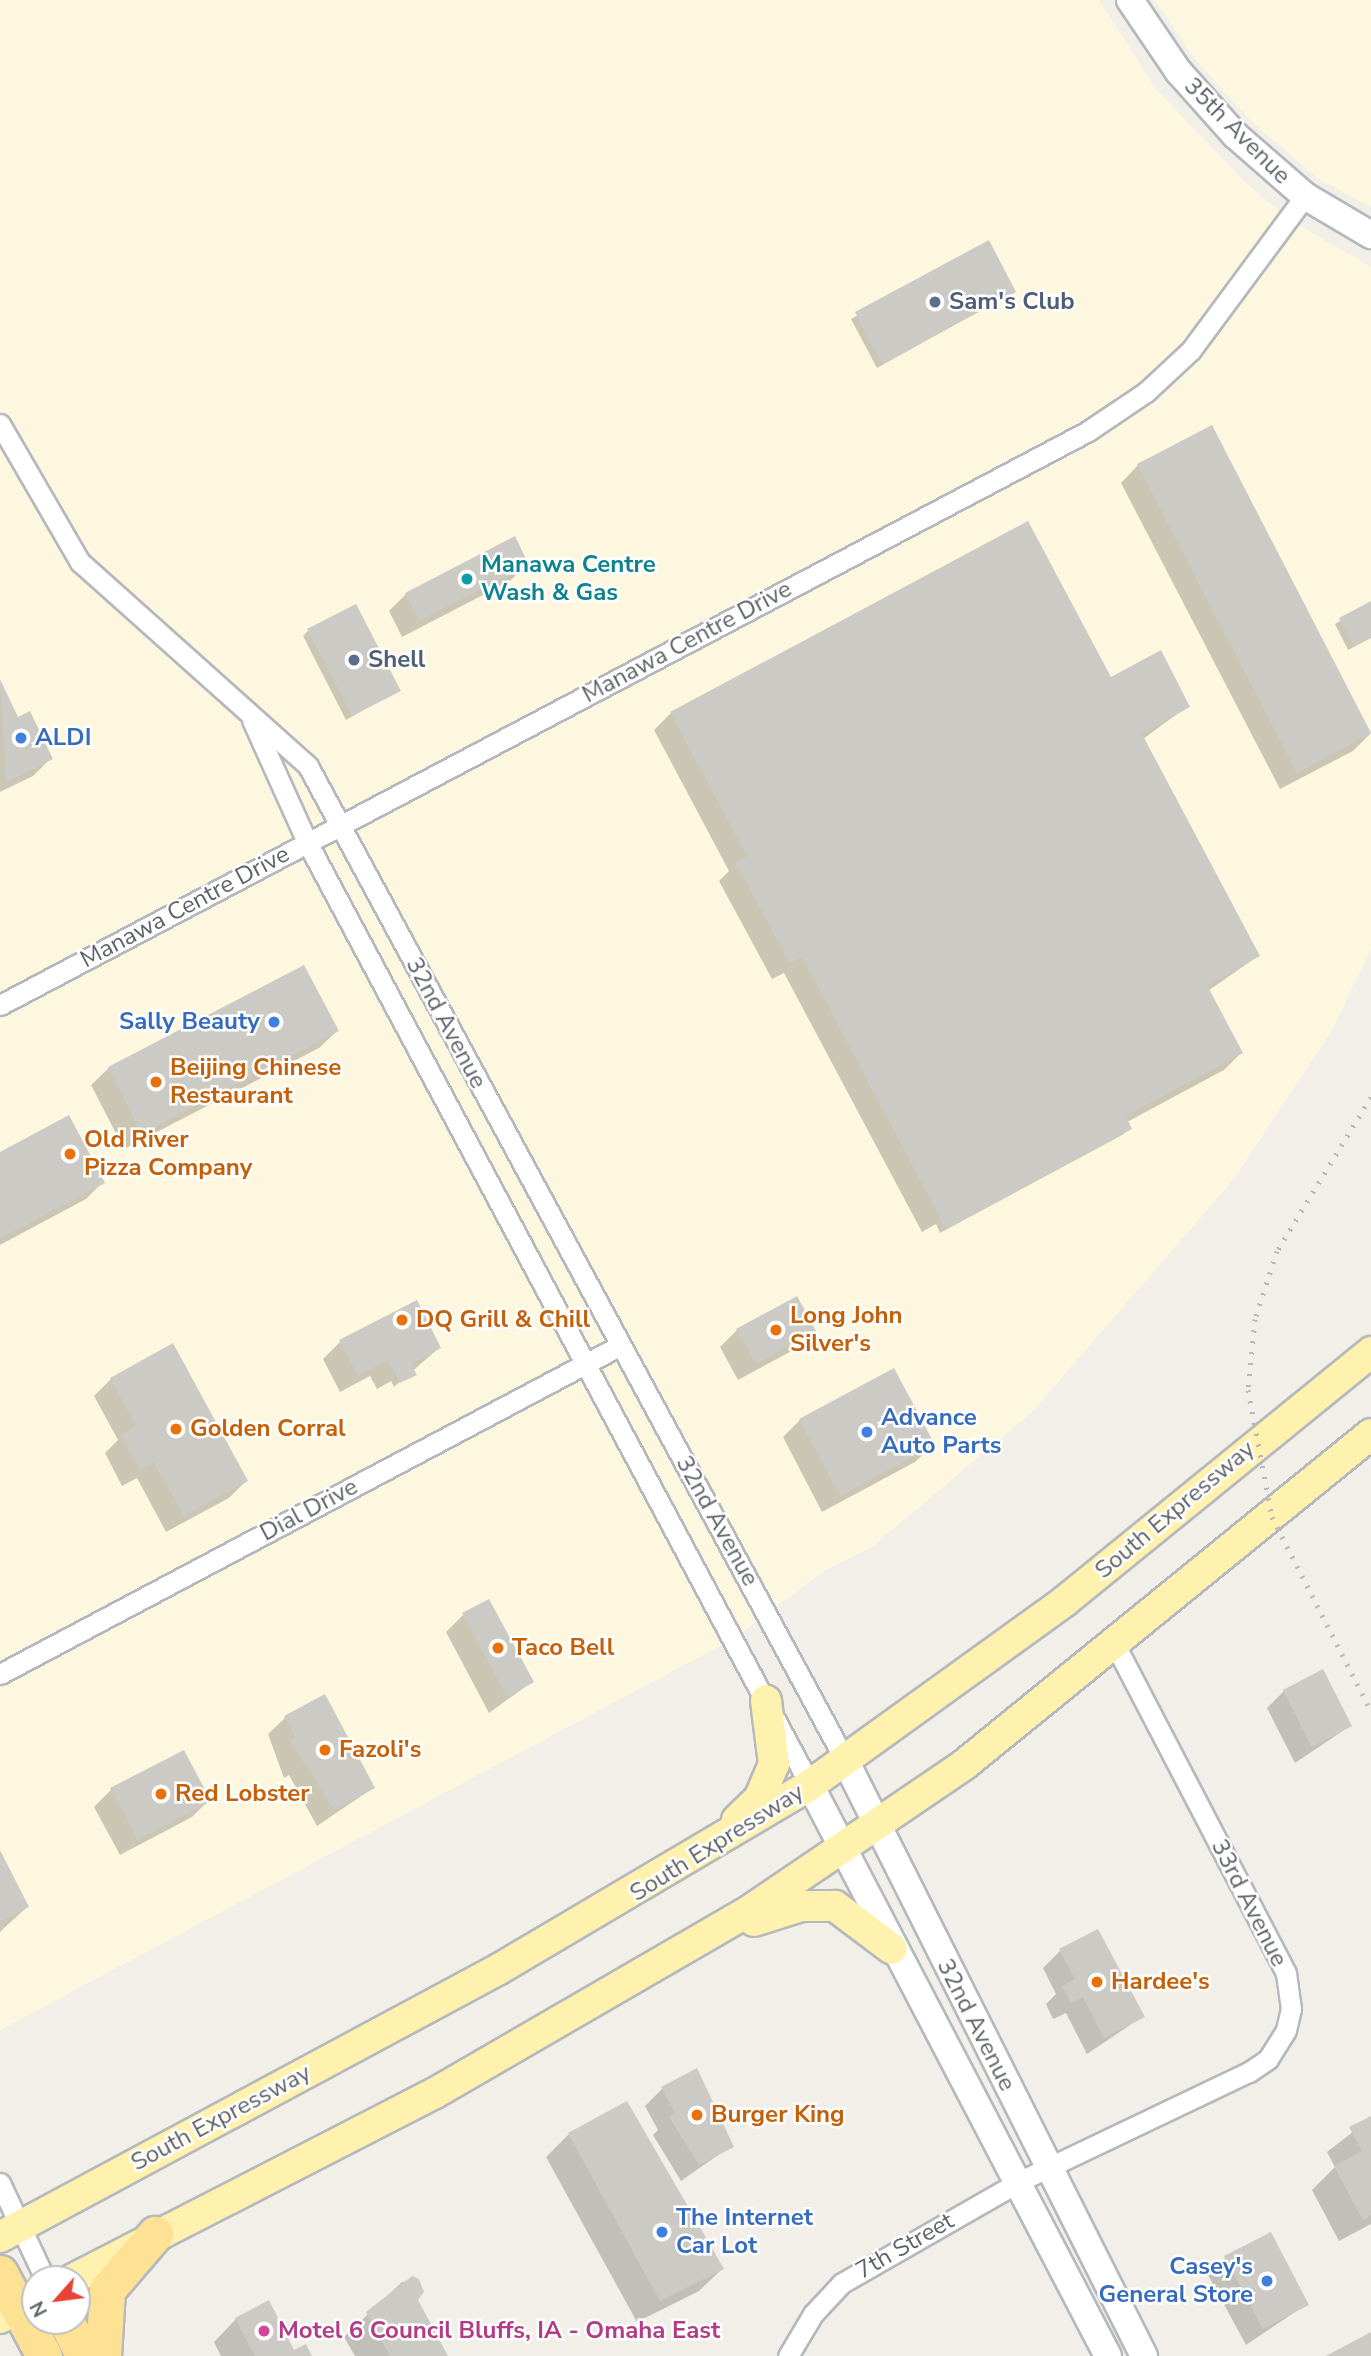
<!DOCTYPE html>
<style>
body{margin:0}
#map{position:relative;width:1371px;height:2356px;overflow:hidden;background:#f1efe8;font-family:"Nunito Sans",sans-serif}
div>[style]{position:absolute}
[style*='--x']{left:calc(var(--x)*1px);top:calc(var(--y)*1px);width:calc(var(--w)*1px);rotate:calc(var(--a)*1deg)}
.commercial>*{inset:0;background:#fef7e0}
.shadow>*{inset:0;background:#0003}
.building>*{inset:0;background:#cccac5}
.roads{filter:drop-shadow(2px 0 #b5b8bc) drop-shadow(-2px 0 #b5b8bc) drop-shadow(0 2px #b5b8bc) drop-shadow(0 -2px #b5b8bc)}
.street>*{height:19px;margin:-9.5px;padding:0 9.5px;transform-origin:9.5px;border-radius:9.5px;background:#fff}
.secondary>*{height:26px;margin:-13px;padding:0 13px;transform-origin:13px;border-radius:13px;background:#fff}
.primary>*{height:30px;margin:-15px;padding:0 15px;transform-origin:15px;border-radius:15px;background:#fff2af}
.highway>*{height:35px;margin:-17.5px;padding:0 17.5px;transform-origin:17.5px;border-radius:17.5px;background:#fde293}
.rail>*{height:5px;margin-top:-2.5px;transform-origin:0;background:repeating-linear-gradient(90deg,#b6b7b8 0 2px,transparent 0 11px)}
.dots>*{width:19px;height:19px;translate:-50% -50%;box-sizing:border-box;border:4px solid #fff;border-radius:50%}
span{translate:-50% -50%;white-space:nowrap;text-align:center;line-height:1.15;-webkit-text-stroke:5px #fff;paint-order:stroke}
.street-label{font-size:24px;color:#5f6368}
.service-label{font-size:24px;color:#4e5e75;font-weight:700}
.left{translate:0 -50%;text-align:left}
.culture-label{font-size:24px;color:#0d838f;font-weight:700}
.shop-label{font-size:24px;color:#366cbe;font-weight:700}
.right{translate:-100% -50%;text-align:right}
.food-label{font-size:24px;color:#c56008;font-weight:700}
.hotel-label{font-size:24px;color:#b23c85;font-weight:700}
.north{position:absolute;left:21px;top:2265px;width:70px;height:70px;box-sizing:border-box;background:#fff;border:2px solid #bfc1c3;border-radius:50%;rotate:242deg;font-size:19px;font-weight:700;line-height:28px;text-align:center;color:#5f6368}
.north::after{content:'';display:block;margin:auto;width:24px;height:32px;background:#ea4335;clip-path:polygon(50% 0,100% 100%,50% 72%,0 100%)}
</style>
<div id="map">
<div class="commercial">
<i style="clip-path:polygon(0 0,1099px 0,1156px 89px,1247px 184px,1290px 220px,1371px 267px,1371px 950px,1331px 1032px,1234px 1179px,1032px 1412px,872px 1547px,824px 1571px,733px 1639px,0 2030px)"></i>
<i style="clip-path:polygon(1155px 0,1371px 0,1371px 207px,1317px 178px,1250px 120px,1194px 58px)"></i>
</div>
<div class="shadow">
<i style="clip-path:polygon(988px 243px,1014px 292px,877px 368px,851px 319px)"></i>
<i style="clip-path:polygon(1211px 427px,1370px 734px,1353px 751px,1280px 789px,1121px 483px,1138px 465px)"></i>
<i style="clip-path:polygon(527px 564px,510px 581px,402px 637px,389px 611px,406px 594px)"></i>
<i style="clip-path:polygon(1371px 603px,1371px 638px,1348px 650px,1335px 624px)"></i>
<i style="clip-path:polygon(308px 631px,398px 690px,346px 720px,303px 636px)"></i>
<i style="clip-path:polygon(1110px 679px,1188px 706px,1143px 739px,1258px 956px,1208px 991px,1241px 1053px,1224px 1070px,1127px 1122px,1124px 1134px,940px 1233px,936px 1224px,922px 1232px,784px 973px,772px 979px,719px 881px,729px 871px,654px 730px,671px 713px)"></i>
<i style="clip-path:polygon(0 683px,17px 719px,50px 759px,33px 776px,0 792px)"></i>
<i style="clip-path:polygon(337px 1031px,319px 1048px,124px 1149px,91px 1085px,109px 1068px)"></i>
<i style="clip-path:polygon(0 1154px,103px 1182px,86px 1199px,0 1245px)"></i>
<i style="clip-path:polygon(737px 1330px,814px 1331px,797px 1348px,738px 1380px,720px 1347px)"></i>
<i style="clip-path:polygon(340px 1342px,439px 1348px,394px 1387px,391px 1381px,377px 1389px,370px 1376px,340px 1392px,323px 1359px)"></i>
<i style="clip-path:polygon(111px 1379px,246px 1481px,229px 1498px,166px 1532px,137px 1478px,122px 1486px,105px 1453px,118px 1440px,94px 1396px)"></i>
<i style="clip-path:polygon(800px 1420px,933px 1445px,915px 1462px,822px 1512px,783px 1437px)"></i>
<i style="clip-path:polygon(463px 1615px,532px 1682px,489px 1713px,446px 1632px)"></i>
<i style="clip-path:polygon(1284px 1691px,1350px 1726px,1295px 1763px,1267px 1708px)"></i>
<i style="clip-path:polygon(286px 1717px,373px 1788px,317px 1826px,289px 1775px,284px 1778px,268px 1734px)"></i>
<i style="clip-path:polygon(111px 1790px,209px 1800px,192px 1817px,120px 1855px,94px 1807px)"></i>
<i style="clip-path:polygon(0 1854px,27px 1907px,0 1932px)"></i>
<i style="clip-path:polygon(1060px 1951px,1142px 2017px,1087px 2054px,1066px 2013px,1053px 2019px,1046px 2004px,1056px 1994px,1043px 1968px)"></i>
<i style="clip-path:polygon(662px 2089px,731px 2146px,681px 2181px,653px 2135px,658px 2130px,645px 2106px)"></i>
<i style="clip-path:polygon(1371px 2118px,1371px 2224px,1339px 2241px,1312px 2190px,1335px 2167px,1327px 2152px)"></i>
<i style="clip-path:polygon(569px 2134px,722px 2269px,699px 2291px,637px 2322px,546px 2157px)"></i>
<i style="clip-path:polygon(1225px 2258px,1307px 2304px,1246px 2345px,1208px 2275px)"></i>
<i style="clip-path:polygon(418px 2281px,416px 2300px,446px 2356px,355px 2356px,344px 2337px,402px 2282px)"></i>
<i style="clip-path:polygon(236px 2319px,294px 2352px,310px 2356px,221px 2356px,214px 2342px)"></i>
</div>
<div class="building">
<i style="clip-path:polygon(989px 240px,1016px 292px,882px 364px,855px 312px)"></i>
<i style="clip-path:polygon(1212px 425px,1371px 733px,1297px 773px,1137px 464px)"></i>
<i style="clip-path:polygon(1028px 521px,1111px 677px,1161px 650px,1190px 707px,1142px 734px,1260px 956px,1207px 985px,1243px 1053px,1126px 1116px,1132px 1129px,946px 1229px,802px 957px,790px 963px,735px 862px,747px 856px,670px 712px)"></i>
<i style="clip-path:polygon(515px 536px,529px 565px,419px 621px,405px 593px)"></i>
<i style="clip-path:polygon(1371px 601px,1371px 637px,1354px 646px,1339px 618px)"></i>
<i style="clip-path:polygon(356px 604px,401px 691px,352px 716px,307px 629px)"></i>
<i style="clip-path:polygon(0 679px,18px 717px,30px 711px,53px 759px,6px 782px)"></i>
<i style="clip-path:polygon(304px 965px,339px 1031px,142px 1133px,108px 1067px)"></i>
<i style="clip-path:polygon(69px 1115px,105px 1183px,0 1239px,0 1152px)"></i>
<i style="clip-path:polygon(797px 1296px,816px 1331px,756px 1364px,736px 1329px)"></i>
<i style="clip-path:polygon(417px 1300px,441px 1348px,411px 1364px,417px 1375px,400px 1383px,388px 1360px,358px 1376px,339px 1340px)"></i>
<i style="clip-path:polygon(173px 1343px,248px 1481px,184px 1516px,154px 1462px,140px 1470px,121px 1435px,136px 1426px,110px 1378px)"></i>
<i style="clip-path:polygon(894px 1368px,935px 1445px,840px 1496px,799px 1419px)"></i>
<i style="clip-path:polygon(489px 1599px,534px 1682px,507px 1697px,462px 1613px)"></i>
<i style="clip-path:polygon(1323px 1669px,1352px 1726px,1312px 1747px,1283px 1690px)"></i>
<i style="clip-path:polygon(325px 1694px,375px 1788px,334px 1810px,290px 1741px,296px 1737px,284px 1716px)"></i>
<i style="clip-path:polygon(184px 1750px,211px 1801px,138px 1840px,110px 1788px)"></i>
<i style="clip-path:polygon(0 1850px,29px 1907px,0 1922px)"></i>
<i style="clip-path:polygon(1098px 1929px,1145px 2017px,1104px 2038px,1083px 1997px,1071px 2003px,1062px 1986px,1075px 1979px,1059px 1949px)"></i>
<i style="clip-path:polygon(697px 2068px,734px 2147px,699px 2165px,669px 2117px,675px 2113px,661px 2087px)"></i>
<i style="clip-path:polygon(627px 2101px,724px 2269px,660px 2301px,568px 2133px)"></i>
<i style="clip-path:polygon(1371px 2116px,1371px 2215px,1363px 2220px,1334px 2166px,1362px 2151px,1349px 2127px)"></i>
<i style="clip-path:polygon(1271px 2232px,1309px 2305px,1263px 2329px,1224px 2256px)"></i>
<i style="clip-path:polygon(412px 2276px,419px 2279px,424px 2292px,418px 2300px,448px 2356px,390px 2356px,366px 2312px)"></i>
<i style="clip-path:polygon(269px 2300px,294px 2350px,306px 2344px,312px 2356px,255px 2356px,235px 2318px)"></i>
<i style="clip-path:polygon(1371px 2332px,1371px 2356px,1326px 2356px)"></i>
</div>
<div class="roads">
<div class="street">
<i style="--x:0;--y:424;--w:160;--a:59.9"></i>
<i style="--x:80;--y:562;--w:306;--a:41.8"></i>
<i style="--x:308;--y:766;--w:1130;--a:61.62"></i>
<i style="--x:252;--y:720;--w:134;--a:65.7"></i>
<i style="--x:307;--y:842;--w:1069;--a:61.92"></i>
<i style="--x:0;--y:1005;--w:1230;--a:-27.81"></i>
<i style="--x:1088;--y:431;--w:70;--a:-33.9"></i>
<i style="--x:1146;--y:392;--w:62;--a:-43"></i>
<i style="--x:1191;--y:350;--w:192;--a:-53.5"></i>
<i style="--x:0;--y:1674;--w:701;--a:-27.92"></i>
<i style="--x:0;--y:2183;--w:106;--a:64.9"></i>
<i style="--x:788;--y:2356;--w:49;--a:-59.2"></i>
<i style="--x:813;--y:2314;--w:42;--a:-46.9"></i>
<i style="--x:842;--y:2283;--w:203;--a:-29.8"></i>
<i style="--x:1018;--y:2182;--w:256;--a:-25.5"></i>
<i style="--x:1249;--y:2072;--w:23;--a:-34"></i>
<i style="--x:1268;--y:2059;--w:34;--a:-58"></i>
<i style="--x:1286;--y:2030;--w:22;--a:-77"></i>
<i style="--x:1291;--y:2009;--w:36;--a:-98"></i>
<i style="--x:1286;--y:1973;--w:369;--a:-117.5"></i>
</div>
<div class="secondary">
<i style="--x:1130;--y:0;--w:86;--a:55.9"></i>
<i style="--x:1178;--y:71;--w:86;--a:48.3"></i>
<i style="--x:1235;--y:135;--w:93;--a:41.1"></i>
<i style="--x:1305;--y:196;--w:77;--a:30.6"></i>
<i style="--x:845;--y:1760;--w:667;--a:63.36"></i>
<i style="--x:810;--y:1785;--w:644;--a:62.44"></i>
</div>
<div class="primary">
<i style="--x:737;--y:1820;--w:30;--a:-44"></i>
<i style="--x:759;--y:1799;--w:38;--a:-67"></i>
<i style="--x:774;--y:1764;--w:64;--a:-97.2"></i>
<i style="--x:754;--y:1921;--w:49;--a:-17.7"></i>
<i style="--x:801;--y:1906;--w:34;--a:0"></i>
<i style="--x:835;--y:1906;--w:71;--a:37"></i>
<i style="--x:0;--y:2237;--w:566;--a:-28.24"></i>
<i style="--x:499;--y:1969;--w:361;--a:-30.6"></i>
<i style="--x:810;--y:1785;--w:314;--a:-35.8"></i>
<i style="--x:1065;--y:1601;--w:395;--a:-39.1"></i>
<i style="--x:73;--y:2279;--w:407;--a:-27.2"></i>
<i style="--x:435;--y:2093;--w:363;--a:-30.1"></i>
<i style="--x:749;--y:1911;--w:261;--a:-34.2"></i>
<i style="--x:965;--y:1764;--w:523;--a:-39.1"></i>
<i style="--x:0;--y:2318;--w:40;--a:-28"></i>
</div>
<div class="highway">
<i style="--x:0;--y:2273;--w:94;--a:62.1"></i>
<i style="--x:66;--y:2321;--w:39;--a:63"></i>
<i style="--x:103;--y:2356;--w:66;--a:-86.5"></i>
<i style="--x:107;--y:2290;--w:74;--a:-49.4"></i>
</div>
</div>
<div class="rail">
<i style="--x:1371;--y:1097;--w:180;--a:121.4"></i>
<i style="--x:1277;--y:1251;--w:71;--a:107.9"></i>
<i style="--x:1255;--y:1319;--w:71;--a:95.6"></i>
<i style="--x:1248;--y:1390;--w:129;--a:79.3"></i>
<i style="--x:1272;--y:1517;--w:218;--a:63"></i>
</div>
<div class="dots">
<i style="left:935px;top:302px;background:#5c6f8a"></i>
<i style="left:467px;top:579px;background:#0f9aa8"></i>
<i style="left:354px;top:660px;background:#5c6f8a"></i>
<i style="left:21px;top:738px;background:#3f7fe0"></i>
<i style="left:274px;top:1022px;background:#3f7fe0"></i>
<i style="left:156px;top:1082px;background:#e8710a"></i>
<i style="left:70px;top:1154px;background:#e8710a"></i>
<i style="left:402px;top:1320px;background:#e8710a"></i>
<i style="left:776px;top:1330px;background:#e8710a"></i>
<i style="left:176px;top:1429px;background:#e8710a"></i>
<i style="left:867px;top:1432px;background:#3f7fe0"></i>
<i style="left:498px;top:1648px;background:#e8710a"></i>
<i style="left:325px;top:1750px;background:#e8710a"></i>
<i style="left:161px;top:1794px;background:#e8710a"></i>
<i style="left:1097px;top:1982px;background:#e8710a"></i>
<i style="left:697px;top:2115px;background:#e8710a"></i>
<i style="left:662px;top:2232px;background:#3f7fe0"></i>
<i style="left:1267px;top:2281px;background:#3f7fe0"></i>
<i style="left:264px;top:2331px;background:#d1479c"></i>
</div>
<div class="street-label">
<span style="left:1237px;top:131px;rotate:45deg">35th Avenue</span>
<span style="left:687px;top:642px;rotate:-28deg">Manawa Centre Drive</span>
<span style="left:185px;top:907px;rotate:-28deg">Manawa Centre Drive</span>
<span style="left:446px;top:1023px;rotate:62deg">32nd Avenue</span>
<span style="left:309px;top:1510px;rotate:-28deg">Dial Drive</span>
<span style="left:1175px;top:1510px;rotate:-40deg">South Expressway</span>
<span style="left:717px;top:1521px;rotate:61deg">32nd Avenue</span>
<span style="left:717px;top:1843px;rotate:-32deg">South Expressway</span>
<span style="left:1249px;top:1903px;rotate:63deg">33rd Avenue</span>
<span style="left:976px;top:2025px;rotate:63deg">32nd Avenue</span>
<span style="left:221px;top:2118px;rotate:-28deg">South Expressway</span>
<span style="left:905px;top:2246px;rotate:-30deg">7th Street</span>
</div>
<div class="service-label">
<span class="left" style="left:949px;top:302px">Sam's Club</span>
<span class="left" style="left:368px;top:660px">Shell</span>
</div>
<div class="culture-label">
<span class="left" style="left:481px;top:579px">Manawa Centre<br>Wash &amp; Gas</span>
</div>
<div class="shop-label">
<span class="left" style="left:35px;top:738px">ALDI</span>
<span class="right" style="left:260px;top:1022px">Sally Beauty</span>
<span class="left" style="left:881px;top:1432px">Advance<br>Auto Parts</span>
<span class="left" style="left:676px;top:2232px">The Internet<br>Car Lot</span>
<span class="right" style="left:1253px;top:2281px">Casey's<br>General Store</span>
</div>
<div class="food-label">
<span class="left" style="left:170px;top:1082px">Beijing Chinese<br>Restaurant</span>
<span class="left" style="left:84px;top:1154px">Old River<br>Pizza Company</span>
<span class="left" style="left:790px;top:1330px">Long John<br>Silver's</span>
<span class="left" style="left:416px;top:1320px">DQ Grill &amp; Chill</span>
<span class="left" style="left:190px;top:1429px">Golden Corral</span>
<span class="left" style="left:512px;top:1648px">Taco Bell</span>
<span class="left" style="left:339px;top:1750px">Fazoli's</span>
<span class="left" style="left:175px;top:1794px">Red Lobster</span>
<span class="left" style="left:1111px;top:1982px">Hardee's</span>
<span class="left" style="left:711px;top:2115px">Burger King</span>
</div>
<div class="hotel-label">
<span class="left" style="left:278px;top:2331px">Motel 6 Council Bluffs, IA - Omaha East</span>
</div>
<div class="north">N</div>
</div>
